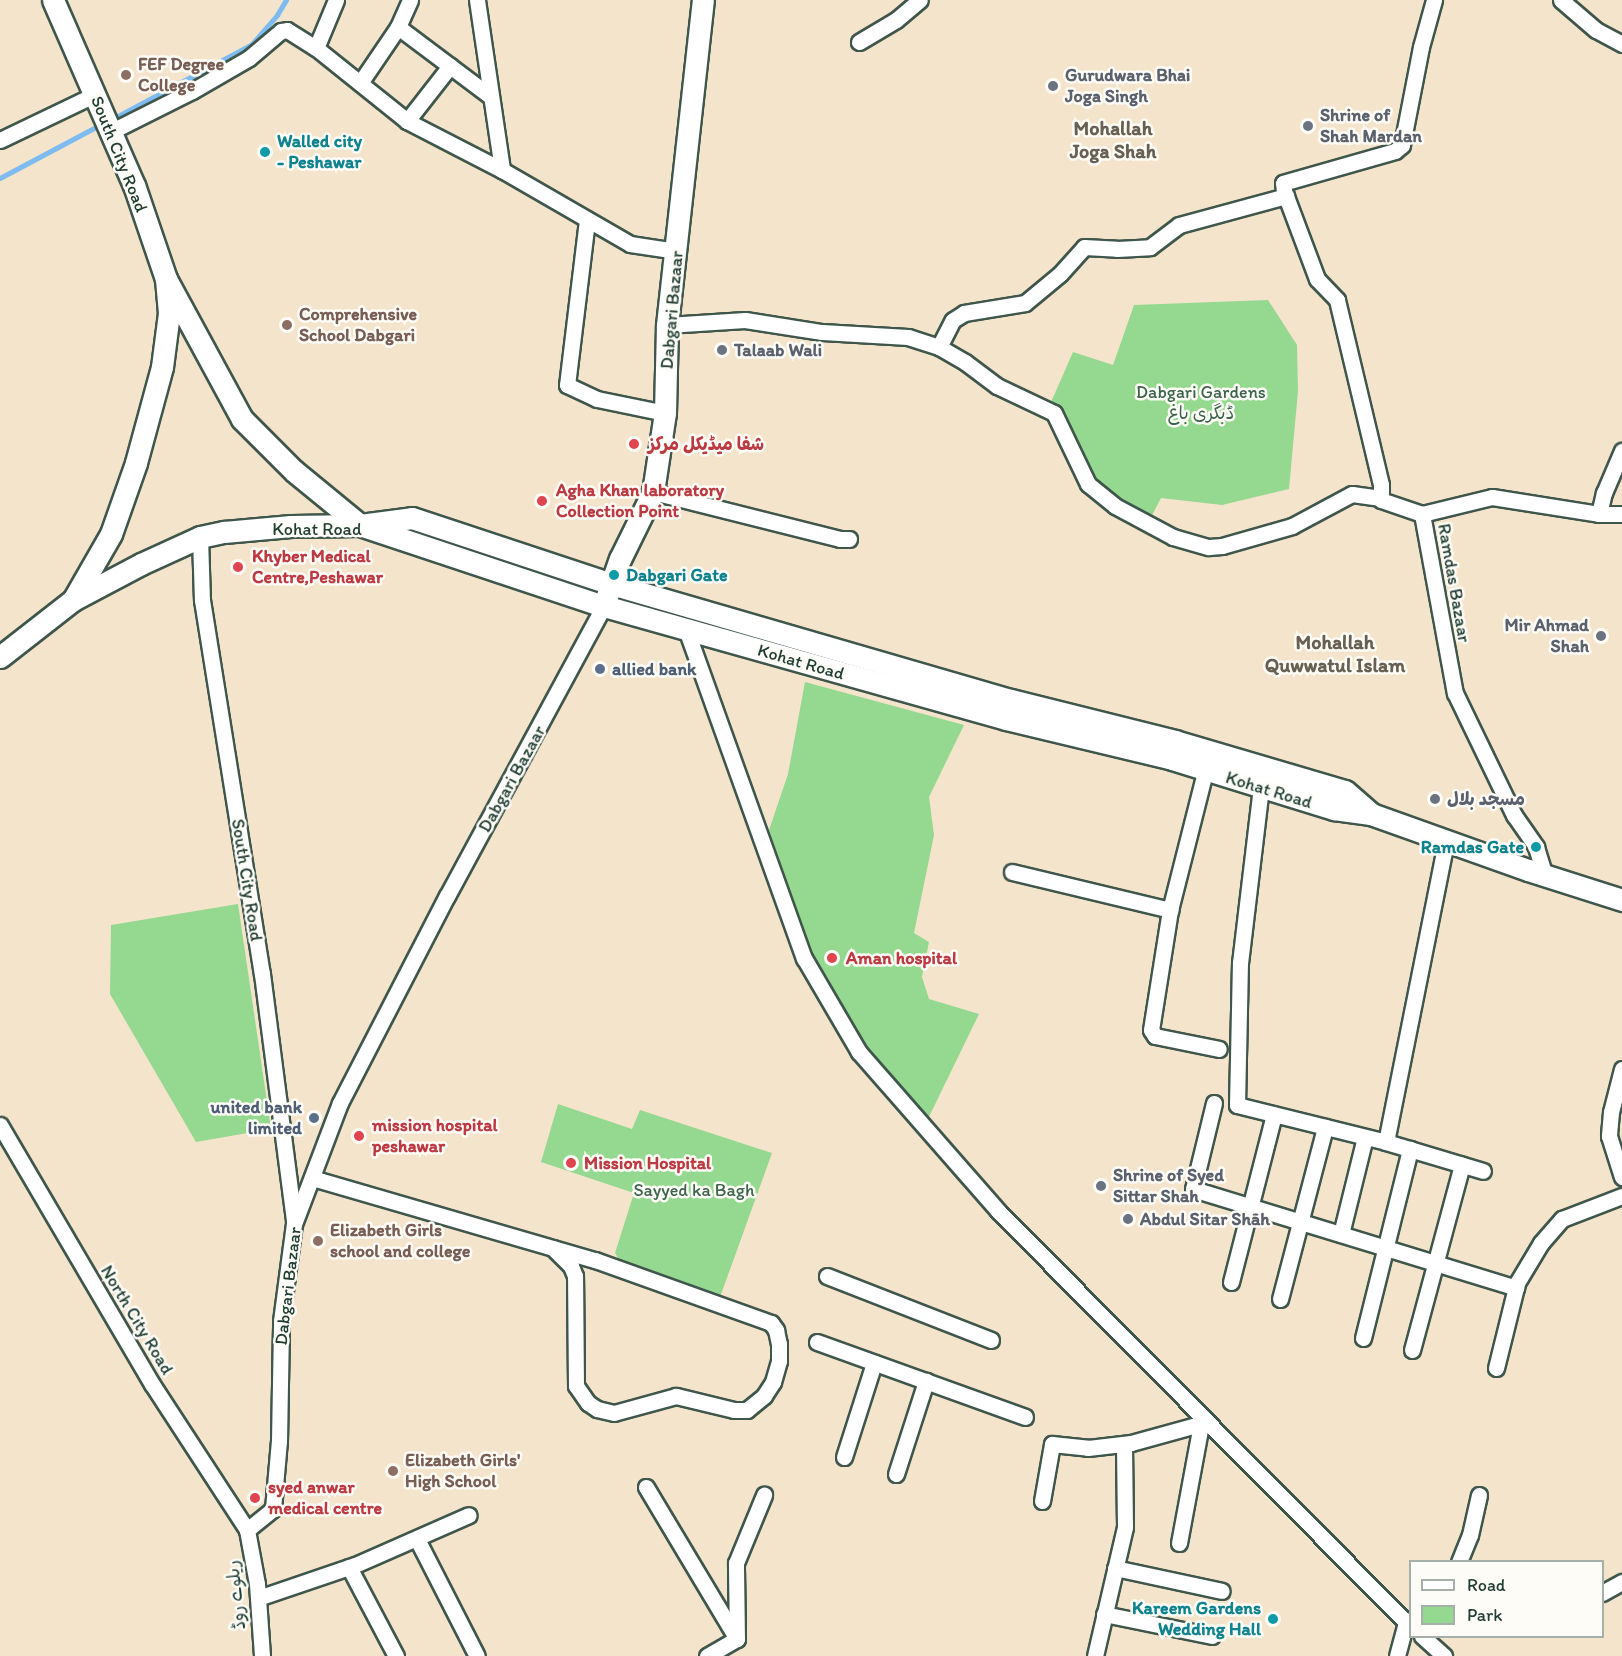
<!DOCTYPE html>
<meta charset="utf-8">
<style>
body{margin:0}
#map{position:relative;width:1622px;height:1656px;overflow:hidden;background:#f4e4cb;font-family:Itim,"Playpen Sans Arabic",sans-serif}
div>[style]{position:absolute}
[style*='--x']{left:calc(var(--x)*1px);top:calc(var(--y)*1px);width:calc(var(--w)*1px);rotate:calc(var(--a)*1deg)}
.green>*{inset:0;background:#95d88f}
.stream>*{height:4.5px;margin:-2.25px;padding:0 2.25px;transform-origin:2.25px;border-radius:2.25px;background:#7dbbf0}
.roads{filter:drop-shadow(2px 0 #3f564b) drop-shadow(-2px 0 #3f564b) drop-shadow(0 2px #3f564b) drop-shadow(0 -2px #3f564b)}
.street>*{height:15px;margin:-7.5px;padding:0 7.5px;transform-origin:7.5px;border-radius:7.5px;background:#fff}
.secondary>*{height:21px;margin:-10.5px;padding:0 10.5px;transform-origin:10.5px;border-radius:10.5px;background:#fff}
.dots>*{width:16px;height:16px;translate:-50% -50%;box-sizing:border-box;border:3px solid #fdfcf7;border-radius:50%}
span{translate:-50% -50%;white-space:nowrap;text-align:center;line-height:1.15;-webkit-text-stroke:5px #fdfcf7;paint-order:stroke}
.education-label{font-size:18px;color:#785e54;font-weight:700}
.left{translate:0 -50%;text-align:left}
.worship-label{font-size:18px;color:#5b616d;font-weight:700}
.right{translate:-100% -50%;text-align:right}
.culture-label{font-size:18px;color:#0d838f;font-weight:700}
.street-label{font-size:18px;color:#1f3d34}
.park-label{font-size:18px;color:#3c644b}
.health-label{font-size:18px;color:#be3a42;font-weight:700}
.service-label{font-size:18px;color:#4e5e75;font-weight:700}
.neighbourhood-label{font-size:20px;color:#686052;font-weight:700}
.legend{position:absolute;left:1409px;top:1560px;width:195px;height:78px;box-sizing:border-box;background:#fdfcf7;border:2px solid #a4b0a9;margin:0;padding:8px 10px;list-style:none;font-size:18px;color:#1f3d34}
.legend li{display:flex;align-items:center;gap:12px;height:30px}
.legend b{width:30px;border:2px solid #a4b0a9}
</style>
<div id="map">
<div class="green">
<i style="clip-path:polygon(1268px 300px,1297px 345px,1298px 391px,1289px 489px,1222px 505px,1161px 498px,1147px 525px,1088px 484px,1048px 409px,1073px 352px,1113px 365px,1134px 305px)"></i>
<i style="clip-path:polygon(805px 682px,964px 725px,929px 797px,934px 835px,914px 933px,929px 942px,922px 977px,929px 999px,979px 1014px,924px 1127px,854px 1044px,812px 958px,769px 830px,788px 774px)"></i>
<i style="clip-path:polygon(238px 904px,271px 1129px,196px 1142px,110px 994px,111px 925px)"></i>
<i style="clip-path:polygon(558px 1104px,632px 1129px,640px 1110px,772px 1153px,719px 1300px,622px 1265px,615px 1253px,634px 1193px,541px 1162px)"></i>
</div>
<div class="stream">
<i style="--x:118;--y:116;--w:152;--a:-28.2"></i>
<i style="--x:252;--y:44;--w:38;--a:-49"></i>
<i style="--x:277;--y:15;--w:17;--a:-59"></i>
<i style="--x:0;--y:178;--w:106;--a:-28"></i>
</div>
<div class="roads">
<div class="street">
<i style="--x:477;--y:0;--w:172;--a:81.6"></i>
<i style="--x:1434;--y:0;--w:49;--a:105.5"></i>
<i style="--x:1421;--y:47;--w:100;--a:101"></i>
<i style="--x:1402;--y:145;--w:9;--a:139"></i>
<i style="--x:1395;--y:151;--w:116;--a:164.1"></i>
<i style="--x:1283;--y:183;--w:8;--a:83"></i>
<i style="--x:1284;--y:191;--w:94;--a:69.4"></i>
<i style="--x:1317;--y:279;--w:29;--a:46"></i>
<i style="--x:1337;--y:300;--w:190;--a:76.6"></i>
<i style="--x:1381;--y:485;--w:15;--a:90"></i>
<i style="--x:1381;--y:500;--w:43;--a:18.9"></i>
<i style="--x:1422;--y:514;--w:182;--a:79.6"></i>
<i style="--x:1455;--y:693;--w:136;--a:64.2"></i>
<i style="--x:1514;--y:815;--w:39;--a:55"></i>
<i style="--x:1536;--y:847;--w:28;--a:73"></i>
<i style="--x:1561;--y:0;--w:46;--a:40.6"></i>
<i style="--x:1596;--y:30;--w:30;--a:28"></i>
<i style="--x:398;--y:27;--w:115;--a:36.9"></i>
<i style="--x:859;--y:42;--w:43;--a:-30.7"></i>
<i style="--x:896;--y:20;--w:31;--a:-40"></i>
<i style="--x:316;--y:48;--w:52;--a:-67.4"></i>
<i style="--x:360;--y:83;--w:68;--a:-55.8"></i>
<i style="--x:398;--y:27;--w:30;--a:-66"></i>
<i style="--x:407;--y:121;--w:70;--a:-52"></i>
<i style="--x:110;--y:132;--w:92;--a:-26.6"></i>
<i style="--x:192;--y:91;--w:66;--a:-30.1"></i>
<i style="--x:249;--y:58;--w:42;--a:-40.2"></i>
<i style="--x:281;--y:31;--w:6;--a:-9"></i>
<i style="--x:287;--y:30;--w:34;--a:32"></i>
<i style="--x:316;--y:48;--w:117;--a:38.7"></i>
<i style="--x:407;--y:121;--w:107;--a:27.3"></i>
<i style="--x:502;--y:170;--w:148;--a:30"></i>
<i style="--x:630;--y:244;--w:48;--a:8.5"></i>
<i style="--x:0;--y:140;--w:104;--a:-25.6"></i>
<i style="--x:587;--y:220;--w:166;--a:96.9"></i>
<i style="--x:567;--y:385;--w:33;--a:25"></i>
<i style="--x:597;--y:399;--w:69;--a:11.6"></i>
<i style="--x:667;--y:325;--w:78;--a:-3.7"></i>
<i style="--x:745;--y:320;--w:78;--a:8.9"></i>
<i style="--x:822;--y:332;--w:86;--a:3.3"></i>
<i style="--x:908;--y:337;--w:33;--a:18"></i>
<i style="--x:939;--y:347;--w:30;--a:30"></i>
<i style="--x:965;--y:362;--w:40;--a:37"></i>
<i style="--x:997;--y:386;--w:63;--a:25.3"></i>
<i style="--x:1054;--y:413;--w:79;--a:64.4"></i>
<i style="--x:1088;--y:484;--w:35;--a:39"></i>
<i style="--x:1115;--y:506;--w:66;--a:28.1"></i>
<i style="--x:1173;--y:537;--w:37;--a:16"></i>
<i style="--x:1209;--y:547;--w:13;--a:-4"></i>
<i style="--x:1222;--y:546;--w:73;--a:-15.9"></i>
<i style="--x:1292;--y:526;--w:68;--a:-28.1"></i>
<i style="--x:1352;--y:494;--w:29;--a:8"></i>
<i style="--x:939;--y:347;--w:30;--a:-63"></i>
<i style="--x:953;--y:320;--w:13;--a:-32"></i>
<i style="--x:964;--y:313;--w:62;--a:-9.3"></i>
<i style="--x:1025;--y:303;--w:45;--a:-39.6"></i>
<i style="--x:1060;--y:274;--w:36;--a:-48"></i>
<i style="--x:1084;--y:247;--w:33;--a:3"></i>
<i style="--x:1117;--y:249;--w:33;--a:-3"></i>
<i style="--x:1150;--y:247;--w:36;--a:-37"></i>
<i style="--x:1179;--y:225;--w:111;--a:-15.2"></i>
<i style="--x:653;--y:492;--w:193;--a:14.1"></i>
<i style="--x:840;--y:539;--w:9;--a:0"></i>
<i style="--x:1422;--y:514;--w:72;--a:-13.7"></i>
<i style="--x:1492;--y:497;--w:108;--a:9"></i>
<i style="--x:1599;--y:514;--w:23;--a:0"></i>
<i style="--x:1599;--y:514;--w:22;--a:-77"></i>
<i style="--x:1604;--y:493;--w:46;--a:-66.8"></i>
<i style="--x:200;--y:537;--w:63;--a:88.2"></i>
<i style="--x:202;--y:600;--w:379;--a:80.9"></i>
<i style="--x:262;--y:974;--w:249;--a:82.6"></i>
<i style="--x:686;--y:629;--w:350;--a:70.3"></i>
<i style="--x:804;--y:958;--w:109;--a:59.7"></i>
<i style="--x:859;--y:1052;--w:211;--a:48.8"></i>
<i style="--x:998;--y:1211;--w:585;--a:45.21"></i>
<i style="--x:1208;--y:760;--w:155;--a:104.2"></i>
<i style="--x:1170;--y:910;--w:121;--a:99"></i>
<i style="--x:1151;--y:1030;--w:7;--a:56"></i>
<i style="--x:1155;--y:1036;--w:65;--a:11.5"></i>
<i style="--x:1261;--y:787;--w:176;--a:96.8"></i>
<i style="--x:1240;--y:962;--w:143;--a:91.2"></i>
<i style="--x:1237;--y:1105;--w:154;--a:13.9"></i>
<i style="--x:1386;--y:1142;--w:101;--a:16.6"></i>
<i style="--x:1012;--y:872;--w:163;--a:13.5"></i>
<i style="--x:1622;--y:1069;--w:44;--a:104.3"></i>
<i style="--x:1611;--y:1112;--w:24;--a:95"></i>
<i style="--x:1609;--y:1136;--w:43;--a:72.4"></i>
<i style="--x:1214;--y:1103;--w:89;--a:103.7"></i>
<i style="--x:1193;--y:1189;--w:338;--a:17"></i>
<i style="--x:0;--y:1125;--w:300;--a:59.6"></i>
<i style="--x:152;--y:1384;--w:174;--a:56.9"></i>
<i style="--x:247;--y:1530;--w:55;--a:79.5"></i>
<i style="--x:257;--y:1584;--w:72;--a:86"></i>
<i style="--x:1386;--y:1142;--w:307;--a:-78.7"></i>
<i style="--x:312;--y:1178;--w:295;--a:16.2"></i>
<i style="--x:595;--y:1260;--w:187;--a:19.7"></i>
<i style="--x:771;--y:1323;--w:9;--a:54"></i>
<i style="--x:776;--y:1330;--w:14;--a:78"></i>
<i style="--x:779;--y:1344;--w:17;--a:90"></i>
<i style="--x:779;--y:1361;--w:22;--a:106"></i>
<i style="--x:773;--y:1382;--w:17;--a:123"></i>
<i style="--x:764;--y:1396;--w:22;--a:141"></i>
<i style="--x:747;--y:1410;--w:13;--a:180"></i>
<i style="--x:734;--y:1410;--w:60;--a:-166.4"></i>
<i style="--x:676;--y:1396;--w:64;--a:164.7"></i>
<i style="--x:614;--y:1413;--w:17;--a:-167"></i>
<i style="--x:597;--y:1409;--w:11;--a:-146"></i>
<i style="--x:588;--y:1403;--w:21;--a:-125"></i>
<i style="--x:576;--y:1386;--w:110;--a:-90.5"></i>
<i style="--x:575;--y:1276;--w:11;--a:-112"></i>
<i style="--x:571;--y:1266;--w:25;--a:-135"></i>
<i style="--x:1341;--y:1234;--w:100;--a:-76.1"></i>
<i style="--x:827;--y:1276;--w:176;--a:21.3"></i>
<i style="--x:1231;--y:1282;--w:173;--a:-75.6"></i>
<i style="--x:1280;--y:1299;--w:178;--a:-75.3"></i>
<i style="--x:1363;--y:1338;--w:195;--a:-76"></i>
<i style="--x:817;--y:1342;--w:221;--a:19.8"></i>
<i style="--x:1412;--y:1350;--w:192;--a:-74.9"></i>
<i style="--x:1496;--y:1368;--w:88;--a:-76.1"></i>
<i style="--x:1517;--y:1283;--w:47;--a:-59"></i>
<i style="--x:1541;--y:1243;--w:32;--a:-49"></i>
<i style="--x:1562;--y:1219;--w:64;--a:-21"></i>
<i style="--x:844;--y:1457;--w:99;--a:-72.3"></i>
<i style="--x:896;--y:1474;--w:98;--a:-72.1"></i>
<i style="--x:646;--y:1487;--w:177;--a:59.1"></i>
<i style="--x:1042;--y:1501;--w:58;--a:-80"></i>
<i style="--x:1052;--y:1444;--w:36;--a:6"></i>
<i style="--x:1088;--y:1448;--w:43;--a:-6.6"></i>
<i style="--x:1131;--y:1443;--w:79;--a:-15.4"></i>
<i style="--x:247;--y:1530;--w:33;--a:-39"></i>
<i style="--x:273;--y:1509;--w:68;--a:-85"></i>
<i style="--x:279;--y:1441;--w:120;--a:-89"></i>
<i style="--x:281;--y:1321;--w:98;--a:-82.4"></i>
<i style="--x:294;--y:1224;--w:129;--a:-69.2"></i>
<i style="--x:340;--y:1103;--w:233;--a:-62.7"></i>
<i style="--x:447;--y:896;--w:330;--a:-61.6"></i>
<i style="--x:417;--y:1539;--w:131;--a:62.9"></i>
<i style="--x:1179;--y:1543;--w:121;--a:-79.5"></i>
<i style="--x:1459;--y:1562;--w:29;--a:-68"></i>
<i style="--x:1470;--y:1535;--w:41;--a:-77.3"></i>
<i style="--x:349;--y:1567;--w:101;--a:62.2"></i>
<i style="--x:1115;--y:1568;--w:109;--a:12.1"></i>
<i style="--x:1602;--y:1593;--w:23;--a:-29"></i>
<i style="--x:258;--y:1598;--w:102;--a:-18.8"></i>
<i style="--x:355;--y:1565;--w:124;--a:-23.7"></i>
<i style="--x:1104;--y:1614;--w:110;--a:11.5"></i>
<i style="--x:1422;--y:1636;--w:30;--a:42"></i>
<i style="--x:737;--y:1639;--w:76;--a:-90.8"></i>
<i style="--x:736;--y:1563;--w:74;--a:-67.6"></i>
<i style="--x:707;--y:1656;--w:34;--a:-30"></i>
<i style="--x:1095;--y:1656;--w:132;--a:-76.9"></i>
<i style="--x:1125;--y:1527;--w:83;--a:-90.7"></i>
<i style="--x:1397;--y:1656;--w:34;--a:-75"></i>
<i style="--x:1406;--y:1623;--w:5;--a:-37"></i>
</div>
<div class="secondary">
<i style="--x:53;--y:0;--w:202;--a:66.4"></i>
<i style="--x:134;--y:185;--w:99;--a:71.2"></i>
<i style="--x:166;--y:279;--w:34;--a:85"></i>
<i style="--x:169;--y:313;--w:54;--a:97.4"></i>
<i style="--x:162;--y:367;--w:99;--a:105.2"></i>
<i style="--x:136;--y:463;--w:75;--a:109.4"></i>
<i style="--x:111;--y:534;--w:76;--a:119.9"></i>
<i style="--x:166;--y:279;--w:159;--a:61.5"></i>
<i style="--x:242;--y:419;--w:74;--a:45"></i>
<i style="--x:294;--y:471;--w:85;--a:39.3"></i>
<i style="--x:360;--y:525;--w:52;--a:-7.7"></i>
<i style="--x:412;--y:518;--w:210;--a:18.3"></i>
<i style="--x:611;--y:584;--w:416;--a:16.2"></i>
<i style="--x:1011;--y:700;--w:169;--a:14"></i>
<i style="--x:1175;--y:741;--w:177;--a:16.4"></i>
<i style="--x:1345;--y:791;--w:35;--a:41"></i>
<i style="--x:607;--y:596;--w:39;--a:-71"></i>
<i style="--x:620;--y:559;--w:75;--a:-63.8"></i>
<i style="--x:653;--y:492;--w:80;--a:-81.4"></i>
<i style="--x:665;--y:413;--w:88;--a:-88.7"></i>
<i style="--x:667;--y:325;--w:327;--a:-83.7"></i>
<i style="--x:0;--y:657;--w:93;--a:-38"></i>
<i style="--x:73;--y:600;--w:77;--a:-27.9"></i>
<i style="--x:141;--y:564;--w:65;--a:-24.6"></i>
<i style="--x:200;--y:537;--w:25;--a:-12"></i>
<i style="--x:224;--y:532;--w:67;--a:-5.1"></i>
<i style="--x:291;--y:526;--w:69;--a:-0.8"></i>
<i style="--x:360;--y:525;--w:257;--a:18.4"></i>
<i style="--x:604;--y:606;--w:418;--a:15.7"></i>
<i style="--x:1006;--y:719;--w:171;--a:13.5"></i>
<i style="--x:1172;--y:759;--w:170;--a:17.2"></i>
<i style="--x:1334;--y:809;--w:37;--a:8"></i>
<i style="--x:1371;--y:814;--w:167;--a:19.6"></i>
<i style="--x:1528;--y:870;--w:99;--a:17.7"></i>
</div>
</div>
<div class="dots">
<i style="left:126px;top:75px;background:#8d6e63"></i>
<i style="left:1053px;top:86px;background:#6b7280"></i>
<i style="left:1308px;top:126px;background:#6b7280"></i>
<i style="left:265px;top:152px;background:#0f9aa8"></i>
<i style="left:287px;top:325px;background:#8d6e63"></i>
<i style="left:722px;top:350px;background:#6b7280"></i>
<i style="left:634px;top:444px;background:#e0444e"></i>
<i style="left:542px;top:501px;background:#e0444e"></i>
<i style="left:238px;top:567px;background:#e0444e"></i>
<i style="left:614px;top:575px;background:#0f9aa8"></i>
<i style="left:1601px;top:636px;background:#6b7280"></i>
<i style="left:600px;top:669px;background:#5c6f8a"></i>
<i style="left:1435px;top:799px;background:#6b7280"></i>
<i style="left:1536px;top:847px;background:#0f9aa8"></i>
<i style="left:832px;top:958px;background:#e0444e"></i>
<i style="left:314px;top:1118px;background:#5c6f8a"></i>
<i style="left:359px;top:1136px;background:#e0444e"></i>
<i style="left:571px;top:1163px;background:#e0444e"></i>
<i style="left:1101px;top:1186px;background:#6b7280"></i>
<i style="left:1128px;top:1219px;background:#6b7280"></i>
<i style="left:318px;top:1241px;background:#8d6e63"></i>
<i style="left:393px;top:1471px;background:#8d6e63"></i>
<i style="left:255px;top:1498px;background:#e0444e"></i>
<i style="left:1273px;top:1619px;background:#0f9aa8"></i>
</div>
<div class="education-label">
<span class="left" style="left:138px;top:75px">FEF Degree<br>College</span>
<span class="left" style="left:299px;top:325px">Comprehensive<br>School Dabgari</span>
<span class="left" style="left:330px;top:1241px">Elizabeth Girls<br>school and college</span>
<span class="left" style="left:405px;top:1471px">Elizabeth Girls'<br>High School</span>
</div>
<div class="worship-label">
<span class="left" style="left:1065px;top:86px">Gurudwara Bhai<br>Joga Singh</span>
<span class="left" style="left:1320px;top:126px">Shrine of<br>Shah Mardan</span>
<span class="left" style="left:734px;top:350px">Talaab Wali</span>
<span class="right" style="left:1589px;top:636px">Mir Ahmad<br>Shah</span>
<span class="left" style="left:1447px;top:799px">مسجد بلال</span>
<span class="left" style="left:1113px;top:1186px">Shrine of Syed<br>Sittar Shah</span>
<span class="left" style="left:1140px;top:1219px">Abdul Sitar Shāh</span>
</div>
<div class="culture-label">
<span class="left" style="left:277px;top:152px">Walled city<br>- Peshawar</span>
<span class="left" style="left:626px;top:575px">Dabgari Gate</span>
<span class="right" style="left:1524px;top:847px">Ramdas Gate</span>
<span class="right" style="left:1261px;top:1619px">Kareem Gardens<br>Wedding Hall</span>
</div>
<div class="street-label">
<span style="left:119px;top:154px;rotate:68deg">South City Road</span>
<span style="left:672px;top:310px;rotate:-85deg">Dabgari Bazaar</span>
<span style="left:317px;top:529px">Kohat Road</span>
<span style="left:1454px;top:583px;rotate:80deg">Ramdas Bazaar</span>
<span style="left:801px;top:662px;rotate:16deg">Kohat Road</span>
<span style="left:512px;top:779px;rotate:-61deg">Dabgari Bazaar</span>
<span style="left:1269px;top:790px;rotate:17deg">Kohat Road</span>
<span style="left:247px;top:880px;rotate:81deg">South City Road</span>
<span style="left:288px;top:1286px;rotate:-83deg">Dabgari Bazaar</span>
<span style="left:137px;top:1320px;rotate:59deg">North City Road</span>
<span style="left:236px;top:1595px;rotate:-96deg">ریلوے روڈ</span>
</div>
<div class="park-label">
<span style="left:1201px;top:403px">Dabgari Gardens<br>ڈبگری باغ</span>
<span style="left:694px;top:1190px">Sayyed ka Bagh</span>
</div>
<div class="health-label">
<span class="left" style="left:648px;top:444px">شفا میڈیکل مركز</span>
<span class="left" style="left:556px;top:501px">Agha Khan laboratory<br>Collection Point</span>
<span class="left" style="left:252px;top:567px">Khyber Medical<br>Centre,Peshawar</span>
<span class="left" style="left:846px;top:958px">Aman hospital</span>
<span class="left" style="left:372px;top:1136px">mission hospital<br>peshawar</span>
<span class="left" style="left:584px;top:1163px">Mission Hospital</span>
<span class="left" style="left:268px;top:1498px">syed anwar<br>medical centre</span>
</div>
<div class="service-label">
<span class="left" style="left:612px;top:669px">allied bank</span>
<span class="right" style="left:302px;top:1118px">united bank<br>limited</span>
</div>
<div class="neighbourhood-label">
<span style="left:1113px;top:140px">Mohallah<br>Joga Shah</span>
<span style="left:1335px;top:654px">Mohallah<br>Quwwatul Islam</span>
</div>
<ul class="legend">
<li><b style="height:8px;background:#fff"></b>Road</li>
<li><b style="height:16px;background:#95d88f"></b>Park</li>
</ul>
</div>
